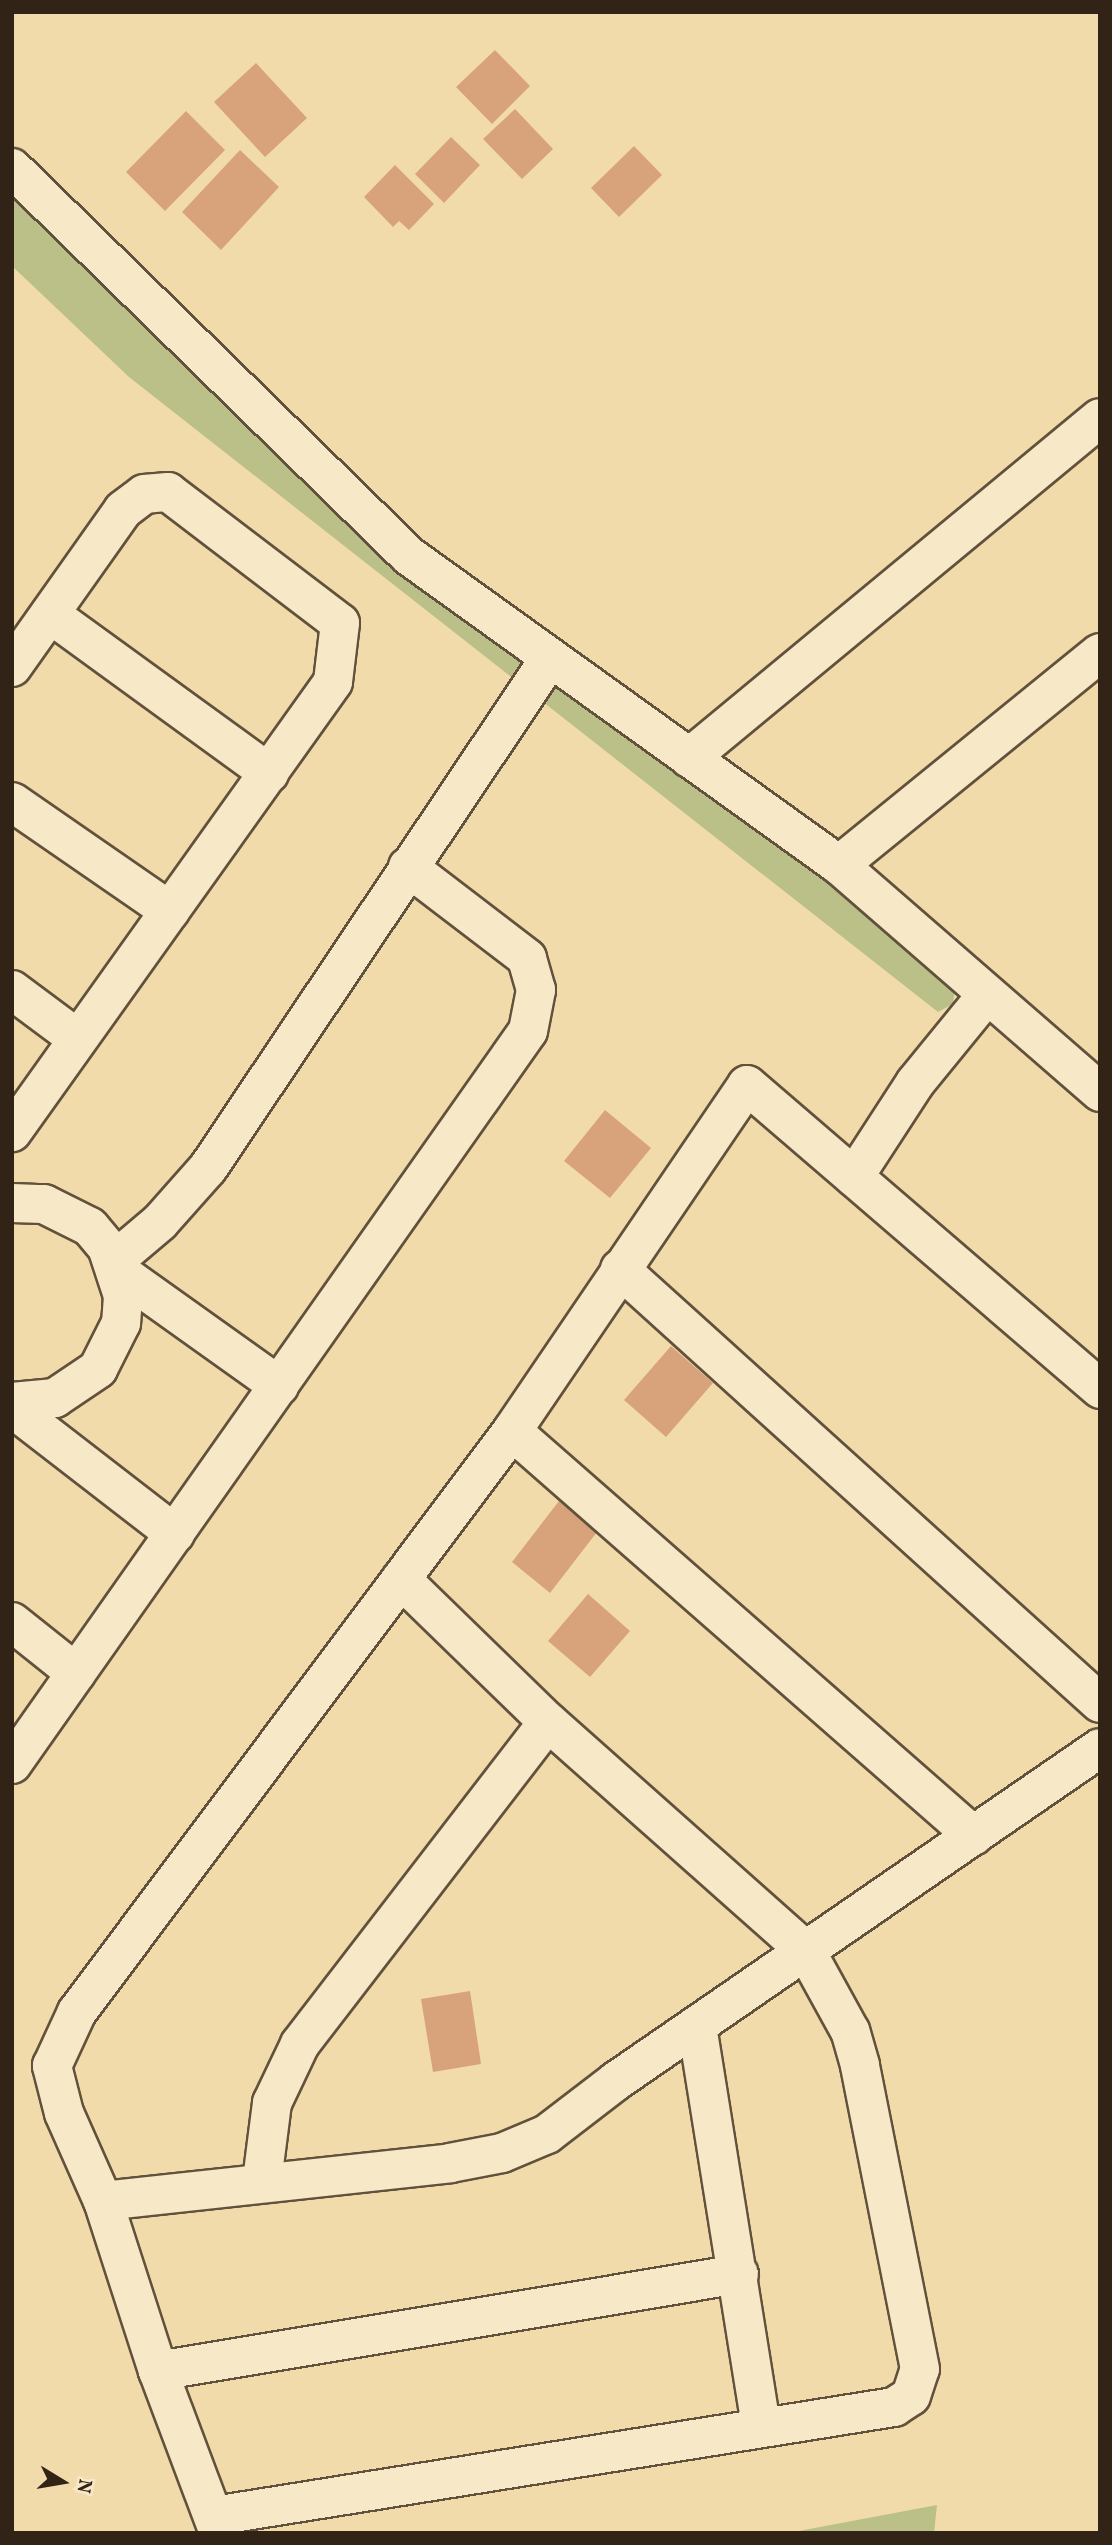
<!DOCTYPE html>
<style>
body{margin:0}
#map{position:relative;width:1112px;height:2545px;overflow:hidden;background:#f2dbaa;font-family:Vollkorn,serif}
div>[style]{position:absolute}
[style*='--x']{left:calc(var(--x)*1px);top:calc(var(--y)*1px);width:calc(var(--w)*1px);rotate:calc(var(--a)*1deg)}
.green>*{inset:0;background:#bbc088}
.building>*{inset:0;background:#d8a37b}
.roads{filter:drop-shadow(2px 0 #62513c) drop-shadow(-2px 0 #62513c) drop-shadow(0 2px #62513c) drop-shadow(0 -2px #62513c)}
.minor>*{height:38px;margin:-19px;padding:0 19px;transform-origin:19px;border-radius:19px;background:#f7e8c8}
span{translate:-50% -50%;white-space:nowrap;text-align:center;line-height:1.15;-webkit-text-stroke:7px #f7e8c8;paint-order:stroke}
.frame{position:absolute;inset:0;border:14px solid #322317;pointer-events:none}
.north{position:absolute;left:28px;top:2447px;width:70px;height:70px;-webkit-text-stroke:5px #f7e8c8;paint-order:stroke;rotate:101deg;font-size:19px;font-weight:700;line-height:28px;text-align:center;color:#322317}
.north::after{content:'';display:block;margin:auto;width:24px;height:32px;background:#322317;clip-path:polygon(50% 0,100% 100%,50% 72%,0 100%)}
</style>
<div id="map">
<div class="green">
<i style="clip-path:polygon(12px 169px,409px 556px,689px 758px,956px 981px,953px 1004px,938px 1012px,129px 377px,12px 266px)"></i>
<i style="clip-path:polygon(937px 2505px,934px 2533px,788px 2533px)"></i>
</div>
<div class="building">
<i style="clip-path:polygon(495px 50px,530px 86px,492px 124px,456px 87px)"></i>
<i style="clip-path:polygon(256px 63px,307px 118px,265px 157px,214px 102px)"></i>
<i style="clip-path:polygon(515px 109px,553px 149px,522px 179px,483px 139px)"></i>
<i style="clip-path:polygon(186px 111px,225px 150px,165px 211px,126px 172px)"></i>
<i style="clip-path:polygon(451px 137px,480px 165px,444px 203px,415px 174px)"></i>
<i style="clip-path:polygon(634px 146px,662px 175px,619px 217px,591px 188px)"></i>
<i style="clip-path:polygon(240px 150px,279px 187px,221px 250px,182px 212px)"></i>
<i style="clip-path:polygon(395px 165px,434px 204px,409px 230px,399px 221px,393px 227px,364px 197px)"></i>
<i style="clip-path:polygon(605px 1110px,651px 1148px,610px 1198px,564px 1161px)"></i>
<i style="clip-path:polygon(671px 1346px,713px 1383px,666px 1437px,624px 1400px)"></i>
<i style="clip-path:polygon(559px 1501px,597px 1532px,550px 1593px,512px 1562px)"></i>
<i style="clip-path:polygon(588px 1594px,630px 1631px,590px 1677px,548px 1641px)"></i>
<i style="clip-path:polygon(470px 1991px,481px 2064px,433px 2072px,421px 1999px)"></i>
</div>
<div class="roads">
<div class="minor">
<i style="--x:12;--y:168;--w:555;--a:44.34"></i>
<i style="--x:409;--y:556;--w:530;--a:35.7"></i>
<i style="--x:839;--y:865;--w:346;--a:41"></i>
<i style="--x:50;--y:614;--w:271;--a:36"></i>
<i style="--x:12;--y:667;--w:192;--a:-54.7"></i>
<i style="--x:123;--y:510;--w:26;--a:-37"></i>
<i style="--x:144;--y:494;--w:24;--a:-5"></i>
<i style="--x:168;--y:492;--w:216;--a:37.3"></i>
<i style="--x:340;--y:623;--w:59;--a:96.8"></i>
<i style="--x:333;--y:682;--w:553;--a:125.5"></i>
<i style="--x:689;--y:758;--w:533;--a:-39.6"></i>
<i style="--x:12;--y:802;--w:192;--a:34.6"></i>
<i style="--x:839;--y:865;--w:336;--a:-39.1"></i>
<i style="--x:12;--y:990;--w:82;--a:36.6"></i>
<i style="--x:854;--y:1177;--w:112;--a:-57"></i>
<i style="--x:915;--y:1083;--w:112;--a:-50.8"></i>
<i style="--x:12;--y:1203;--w:32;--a:2"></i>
<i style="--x:44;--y:1204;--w:51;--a:26.6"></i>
<i style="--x:90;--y:1227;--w:26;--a:50"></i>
<i style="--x:107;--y:1247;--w:52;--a:71.9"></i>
<i style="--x:123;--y:1296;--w:27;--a:94"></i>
<i style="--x:121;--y:1323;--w:51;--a:116.6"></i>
<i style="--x:98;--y:1369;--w:52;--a:146"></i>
<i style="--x:55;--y:1398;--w:43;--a:174.7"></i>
<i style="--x:114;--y:1261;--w:60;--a:-40.3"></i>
<i style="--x:160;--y:1222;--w:72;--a:-48.4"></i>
<i style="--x:208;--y:1168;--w:614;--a:-56.15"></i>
<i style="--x:620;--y:1269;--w:647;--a:42.12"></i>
<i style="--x:118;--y:1271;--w:198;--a:35.5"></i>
<i style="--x:12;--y:1408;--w:206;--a:37.7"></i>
<i style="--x:512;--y:1431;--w:614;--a:41.24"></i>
<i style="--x:12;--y:1622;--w:82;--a:38.6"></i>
<i style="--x:12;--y:1764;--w:896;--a:-54.86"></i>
<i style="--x:528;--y:1031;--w:42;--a:-79"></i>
<i style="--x:536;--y:990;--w:33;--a:-106"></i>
<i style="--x:527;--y:958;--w:150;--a:-142.6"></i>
<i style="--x:697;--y:2026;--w:405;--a:80.9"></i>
<i style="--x:262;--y:2181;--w:79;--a:-82.7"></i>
<i style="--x:272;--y:2103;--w:65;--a:-64.6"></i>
<i style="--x:300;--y:2044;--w:406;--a:-52.4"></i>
<i style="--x:103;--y:2201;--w:349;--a:-6.2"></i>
<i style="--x:450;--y:2163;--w:53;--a:-10.9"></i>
<i style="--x:502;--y:2153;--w:49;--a:-22.9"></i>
<i style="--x:547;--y:2134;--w:87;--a:-37.5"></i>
<i style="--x:616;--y:2081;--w:587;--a:-34.53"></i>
<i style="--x:158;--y:2371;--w:589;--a:-9.48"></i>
<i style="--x:214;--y:2516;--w:689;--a:-9.11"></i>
<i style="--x:894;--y:2407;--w:20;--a:-33"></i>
<i style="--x:911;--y:2396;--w:28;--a:-72"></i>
<i style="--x:920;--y:2369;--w:310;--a:-101.2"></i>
<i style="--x:860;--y:2065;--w:35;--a:-106"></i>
<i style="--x:850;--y:2031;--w:91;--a:-118.8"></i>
<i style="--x:806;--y:1951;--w:345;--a:-138.4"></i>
<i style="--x:548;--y:1722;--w:205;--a:-135.8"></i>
<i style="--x:219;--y:2533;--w:173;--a:-110.6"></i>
<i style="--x:158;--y:2371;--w:179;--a:-107.9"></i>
<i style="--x:103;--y:2201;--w:96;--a:-113.9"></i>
<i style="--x:64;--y:2113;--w:49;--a:-104.3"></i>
<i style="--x:52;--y:2066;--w:60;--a:-65.2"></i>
<i style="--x:77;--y:2012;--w:726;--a:-53.18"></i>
<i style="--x:512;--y:1431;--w:418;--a:-55.8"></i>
<i style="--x:747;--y:1085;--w:466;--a:40.7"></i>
</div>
</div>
<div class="frame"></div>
<div class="north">N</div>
</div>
